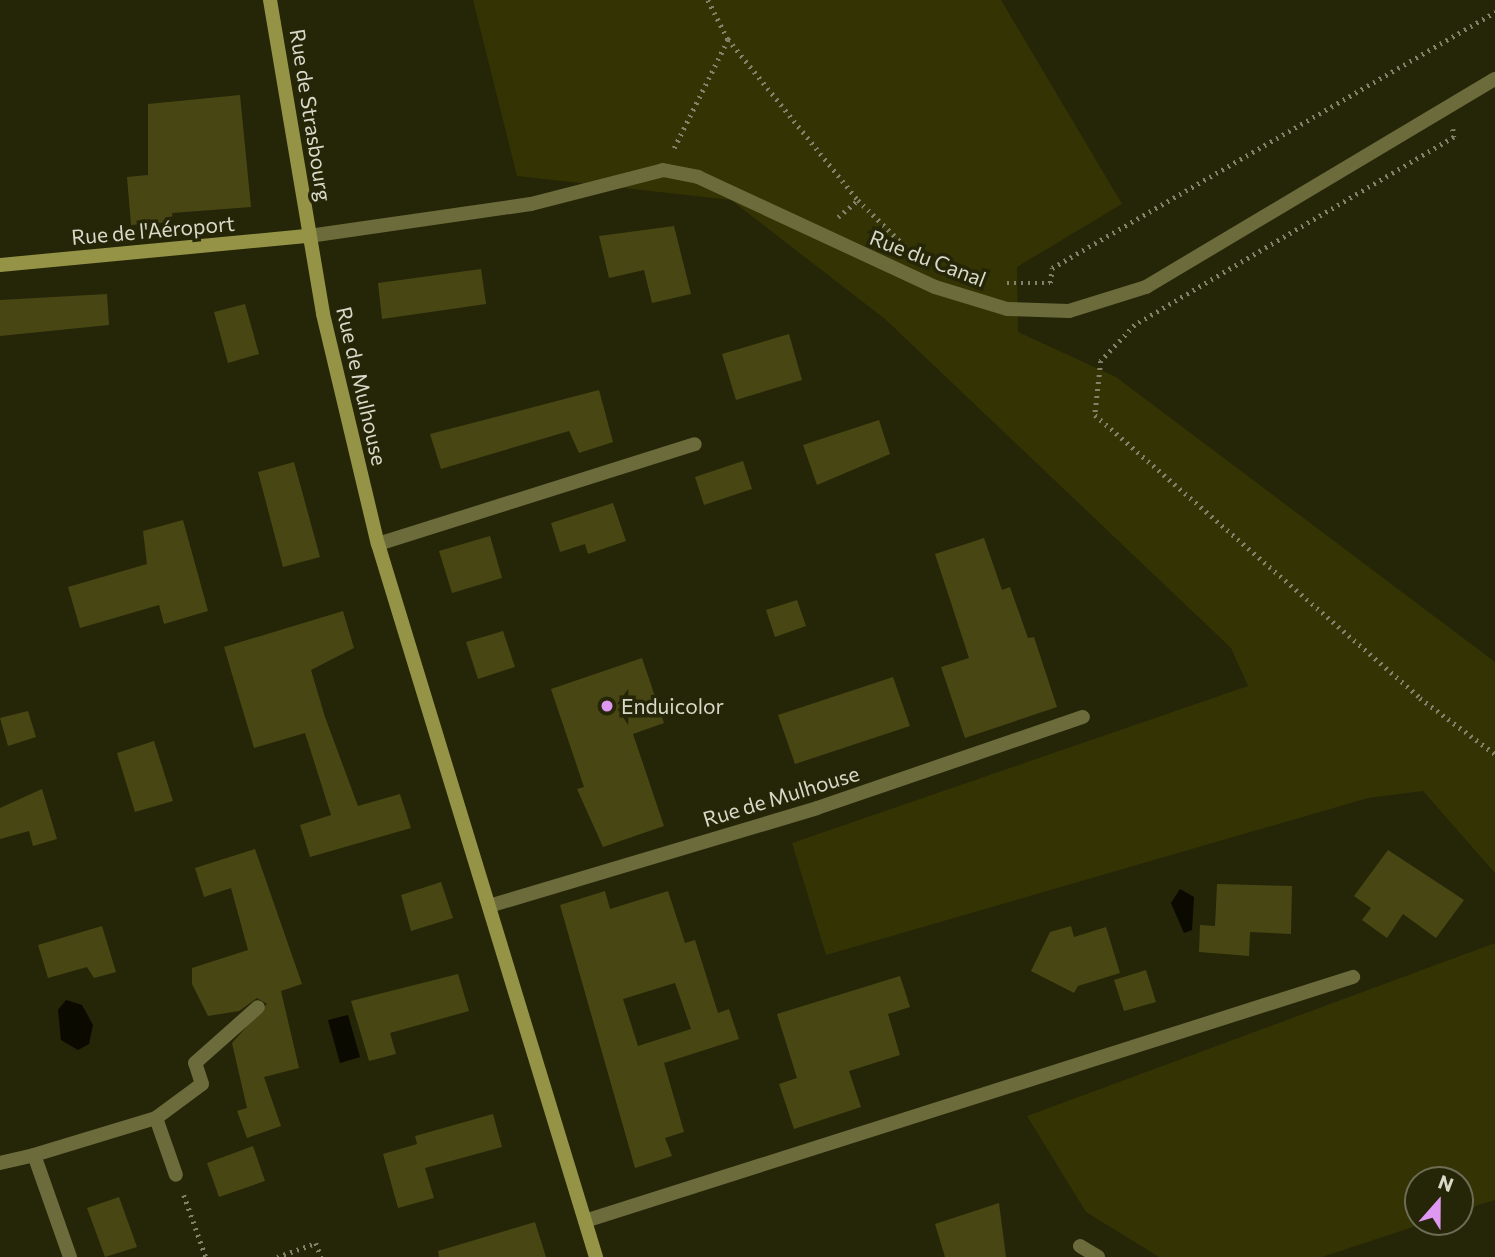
<!DOCTYPE html>
<meta charset="utf-8">
<style>
body{margin:0}
#map{position:relative;width:1495px;height:1257px;overflow:hidden;background:#252508;font-family:Commissioner,sans-serif}
div>[style]{position:absolute}
[style*='--x']{left:calc(var(--x)*1px);top:calc(var(--y)*1px);width:calc(var(--w)*1px);rotate:calc(var(--a)*1deg)}
.green>*{inset:0;background:#343303}
.water>*{inset:0;background:#0a0a00}
.building>*{inset:0;background:#484714}
.path>*{height:4.5px;margin-top:-2.25px;transform-origin:0;background:repeating-linear-gradient(90deg,#82826b 0 2px,transparent 0 7px)}
.lane>*{height:14px;margin:-7px;padding:0 7px;transform-origin:7px;border-radius:7px;background:#6b6b3c}
.street>*{height:14px;margin:-7px;padding:0 7px;transform-origin:7px;border-radius:7px;background:#6b6b3c}
.secondary>*{height:14px;margin:-7px;padding:0 7px;transform-origin:7px;border-radius:7px;background:#959446}
.dots>*{width:19px;height:19px;translate:-50% -50%;box-sizing:border-box;border:4px solid #252508;border-radius:50%}
span{translate:-50% -50%;white-space:nowrap;text-align:center;line-height:1.15;-webkit-text-stroke:7px #252508;paint-order:stroke}
.street-label{font-size:21px;color:#d9d9c9}
.poi-label{font-size:21px;color:#d9d9c9}
.left{translate:0 -50%;text-align:left}
.north{position:absolute;left:1404px;top:1166px;width:70px;height:70px;box-sizing:border-box;background:#252508;border:2px solid #6d6d55;border-radius:50%;rotate:21deg;font-size:19px;font-weight:700;line-height:28px;text-align:center;color:#d9d9c9}
.north::after{content:'';display:block;margin:auto;width:24px;height:32px;background:#de98f2;clip-path:polygon(50% 0,100% 100%,50% 72%,0 100%)}
</style>
<div id="map">
<div class="green">
<i style="clip-path:polygon(473px 0,1001px 0,1122px 204px,1017px 267px,1018px 332px,1116px 377px,1495px 662px,1495px 873px,1423px 791px,1368px 798px,826px 955px,792px 843px,1248px 686px,1231px 648px,885px 319px,731px 200px,517px 176px)"></i>
<i style="clip-path:polygon(1495px 943px,1495px 1200px,1460px 1211px,1460px 1180px,1418px 1180px,1418px 1222px,1428px 1222px,1322px 1257px,1159px 1257px,1086px 1212px,1027px 1116px)"></i>
</div>
<div class="water">
<i style="clip-path:polygon(1180px 889px,1194px 897px,1192px 930px,1184px 933px,1171px 903px)"></i>
<i style="clip-path:polygon(66px 1000px,82px 1005px,93px 1025px,89px 1044px,78px 1050px,61px 1040px,58px 1010px)"></i>
<i style="clip-path:polygon(348px 1015px,360px 1057px,340px 1063px,328px 1020px)"></i>
</div>
<div class="building">
<i style="clip-path:polygon(240px 95px,251px 207px,172px 213px,173px 222px,131px 225px,127px 177px,148px 175px,148px 104px)"></i>
<i style="clip-path:polygon(674px 226px,691px 294px,652px 303px,644px 270px,609px 278px,599px 236px)"></i>
<i style="clip-path:polygon(481px 269px,486px 304px,382px 319px,378px 283px)"></i>
<i style="clip-path:polygon(107px 294px,109px 325px,0 336px,0 300px)"></i>
<i style="clip-path:polygon(245px 304px,259px 354px,228px 363px,214px 312px)"></i>
<i style="clip-path:polygon(789px 334px,802px 380px,736px 400px,722px 354px)"></i>
<i style="clip-path:polygon(599px 390px,613px 442px,579px 453px,569px 431px,441px 469px,430px 434px)"></i>
<i style="clip-path:polygon(879px 420px,890px 454px,817px 485px,803px 445px)"></i>
<i style="clip-path:polygon(743px 461px,752px 489px,704px 505px,695px 477px)"></i>
<i style="clip-path:polygon(294px 462px,320px 557px,283px 567px,258px 472px)"></i>
<i style="clip-path:polygon(613px 503px,626px 541px,588px 554px,585px 544px,560px 552px,551px 523px)"></i>
<i style="clip-path:polygon(183px 520px,208px 611px,164px 624px,159px 605px,80px 628px,68px 587px,147px 564px,143px 531px)"></i>
<i style="clip-path:polygon(490px 536px,502px 578px,452px 593px,439px 551px)"></i>
<i style="clip-path:polygon(984px 538px,1002px 590px,1010px 587px,1028px 638px,1034px 637px,1057px 707px,965px 738px,941px 667px,969px 658px,935px 554px)"></i>
<i style="clip-path:polygon(797px 600px,806px 626px,775px 637px,766px 610px)"></i>
<i style="clip-path:polygon(343px 611px,354px 648px,311px 670px,325px 717px,358px 806px,400px 794px,411px 828px,310px 857px,300px 825px,331px 815px,305px 733px,254px 748px,224px 647px)"></i>
<i style="clip-path:polygon(503px 631px,515px 667px,478px 679px,466px 642px)"></i>
<i style="clip-path:polygon(642px 658px,664px 723px,633px 734px,664px 826px,603px 847px,577px 789px,584px 787px,551px 689px)"></i>
<i style="clip-path:polygon(893px 677px,910px 726px,795px 764px,778px 715px)"></i>
<i style="clip-path:polygon(28px 711px,36px 737px,8px 746px,0 718px)"></i>
<i style="clip-path:polygon(154px 741px,173px 801px,135px 812px,117px 753px)"></i>
<i style="clip-path:polygon(42px 789px,57px 839px,33px 846px,29px 831px,0 839px,0 808px)"></i>
<i style="clip-path:polygon(255px 849px,302px 984px,281px 991px,299px 1068px,264px 1077px,281px 1126px,247px 1138px,237px 1111px,247px 1108px,232px 1043px,267px 1004px,257px 998px,239px 1011px,208px 1016px,192px 984px,192px 968px,248px 950px,231px 888px,204px 897px,195px 868px)"></i>
<i style="clip-path:polygon(1388px 850px,1464px 900px,1436px 938px,1403px 914px,1387px 938px,1362px 920px,1371px 908px,1354px 896px)"></i>
<i style="clip-path:polygon(441px 882px,453px 918px,411px 931px,401px 895px)"></i>
<i style="clip-path:polygon(1217px 884px,1292px 886px,1291px 934px,1250px 932px,1249px 956px,1199px 952px,1200px 925px,1215px 926px)"></i>
<i style="clip-path:polygon(evenodd,605px 891px,610px 909px,668px 891px,685px 943px,695px 940px,718px 1013px,729px 1009px,739px 1039px,664px 1063px,684px 1132px,665px 1138px,672px 1156px,635px 1168px,560px 905px,605px 891px,675px 983px,691px 1029px,638px 1046px,623px 999px,675px 983px)"></i>
<i style="clip-path:polygon(102px 926px,116px 972px,94px 978px,87px 967px,48px 978px,38px 945px)"></i>
<i style="clip-path:polygon(1071px 926px,1074px 937px,1106px 927px,1120px 973px,1078px 986px,1074px 993px,1031px 971px,1050px 932px)"></i>
<i style="clip-path:polygon(1146px 970px,1156px 1002px,1124px 1011px,1114px 980px)"></i>
<i style="clip-path:polygon(458px 974px,469px 1011px,390px 1033px,396px 1054px,369px 1061px,351px 1001px)"></i>
<i style="clip-path:polygon(900px 976px,910px 1007px,888px 1014px,900px 1055px,849px 1071px,861px 1107px,794px 1129px,779px 1084px,797px 1078px,777px 1014px)"></i>
<i style="clip-path:polygon(493px 1114px,502px 1147px,425px 1168px,434px 1198px,398px 1208px,383px 1154px,417px 1144px,415px 1136px)"></i>
<i style="clip-path:polygon(253px 1146px,265px 1181px,219px 1197px,207px 1163px)"></i>
<i style="clip-path:polygon(119px 1197px,137px 1247px,105px 1257px,87px 1208px)"></i>
<i style="clip-path:polygon(999px 1203px,1006px 1257px,945px 1257px,935px 1224px)"></i>
<i style="clip-path:polygon(535px 1222px,546px 1257px,439px 1257px,438px 1251px)"></i>
</div>
<div class="path">
<i style="--x:708;--y:0;--w:44;--a:62.9"></i>
<i style="--x:728;--y:39;--w:207;--a:51.1"></i>
<i style="--x:858;--y:200;--w:66;--a:44.4"></i>
<i style="--x:1453;--y:129;--w:8;--a:83"></i>
<i style="--x:1454;--y:137;--w:370;--a:149.5"></i>
<i style="--x:1135;--y:325;--w:50;--a:133.4"></i>
<i style="--x:1101;--y:361;--w:54;--a:96.3"></i>
<i style="--x:1095;--y:415;--w:431;--a:41"></i>
<i style="--x:1420;--y:698;--w:94;--a:36.7"></i>
<i style="--x:674;--y:148;--w:122;--a:-63.6"></i>
<i style="--x:838;--y:217;--w:26;--a:-40"></i>
<i style="--x:1007;--y:283;--w:43;--a:0"></i>
<i style="--x:1050;--y:283;--w:15;--a:-82"></i>
<i style="--x:1052;--y:268;--w:512;--a:-30.02"></i>
<i style="--x:184;--y:1195;--w:66;--a:70.5"></i>
<i style="--x:277;--y:1257;--w:41;--a:-19.7"></i>
<i style="--x:316;--y:1243;--w:15;--a:70"></i>
</div>
<div class="lane">
<i style="--x:378;--y:544;--w:332;--a:-17.5"></i>
<i style="--x:489;--y:906;--w:342;--a:-16.6"></i>
<i style="--x:817;--y:808;--w:281;--a:-18.9"></i>
<i style="--x:156;--y:1118;--w:60;--a:70.7"></i>
<i style="--x:585;--y:1221;--w:806;--a:-17.63"></i>
</div>
<div class="street">
<i style="--x:309;--y:236;--w:224;--a:-8.2"></i>
<i style="--x:531;--y:204;--w:136;--a:-14.4"></i>
<i style="--x:663;--y:170;--w:36;--a:11"></i>
<i style="--x:698;--y:177;--w:261;--a:24.9"></i>
<i style="--x:935;--y:287;--w:75;--a:17"></i>
<i style="--x:1007;--y:309;--w:62;--a:1.8"></i>
<i style="--x:1069;--y:311;--w:81;--a:-17.3"></i>
<i style="--x:1146;--y:287;--w:406;--a:-30.8"></i>
<i style="--x:0;--y:1163;--w:35;--a:-13"></i>
<i style="--x:1080;--y:1246;--w:21;--a:31"></i>
<i style="--x:70;--y:1257;--w:108;--a:-109.4"></i>
<i style="--x:34;--y:1155;--w:127;--a:-16.9"></i>
<i style="--x:156;--y:1118;--w:57;--a:-36.5"></i>
<i style="--x:202;--y:1084;--w:22;--a:-108"></i>
<i style="--x:195;--y:1063;--w:84;--a:-41.6"></i>
</div>
<div class="secondary">
<i style="--x:270;--y:0;--w:318;--a:80.4"></i>
<i style="--x:323;--y:314;--w:236;--a:76.6"></i>
<i style="--x:378;--y:544;--w:746;--a:73"></i>
<i style="--x:0;--y:265;--w:310;--a:-5.4"></i>
</div>
<div class="dots">
<i style="left:607px;top:706px;background:#de98f2"></i>
</div>
<div class="street-label">
<span style="left:311px;top:115px;rotate:81deg">Rue de Strasbourg</span>
<span style="left:153px;top:230px;rotate:-5deg">Rue de l'Aéroport</span>
<span style="left:928px;top:258px;rotate:21deg">Rue du Canal</span>
<span style="left:362px;top:386px;rotate:77deg">Rue de Mulhouse</span>
<span style="left:781px;top:796px;rotate:-17deg">Rue de Mulhouse</span>
</div>
<div class="poi-label">
<span class="left" style="left:621px;top:706px">Enduicolor</span>
</div>
<div class="north">N</div>
</div>
